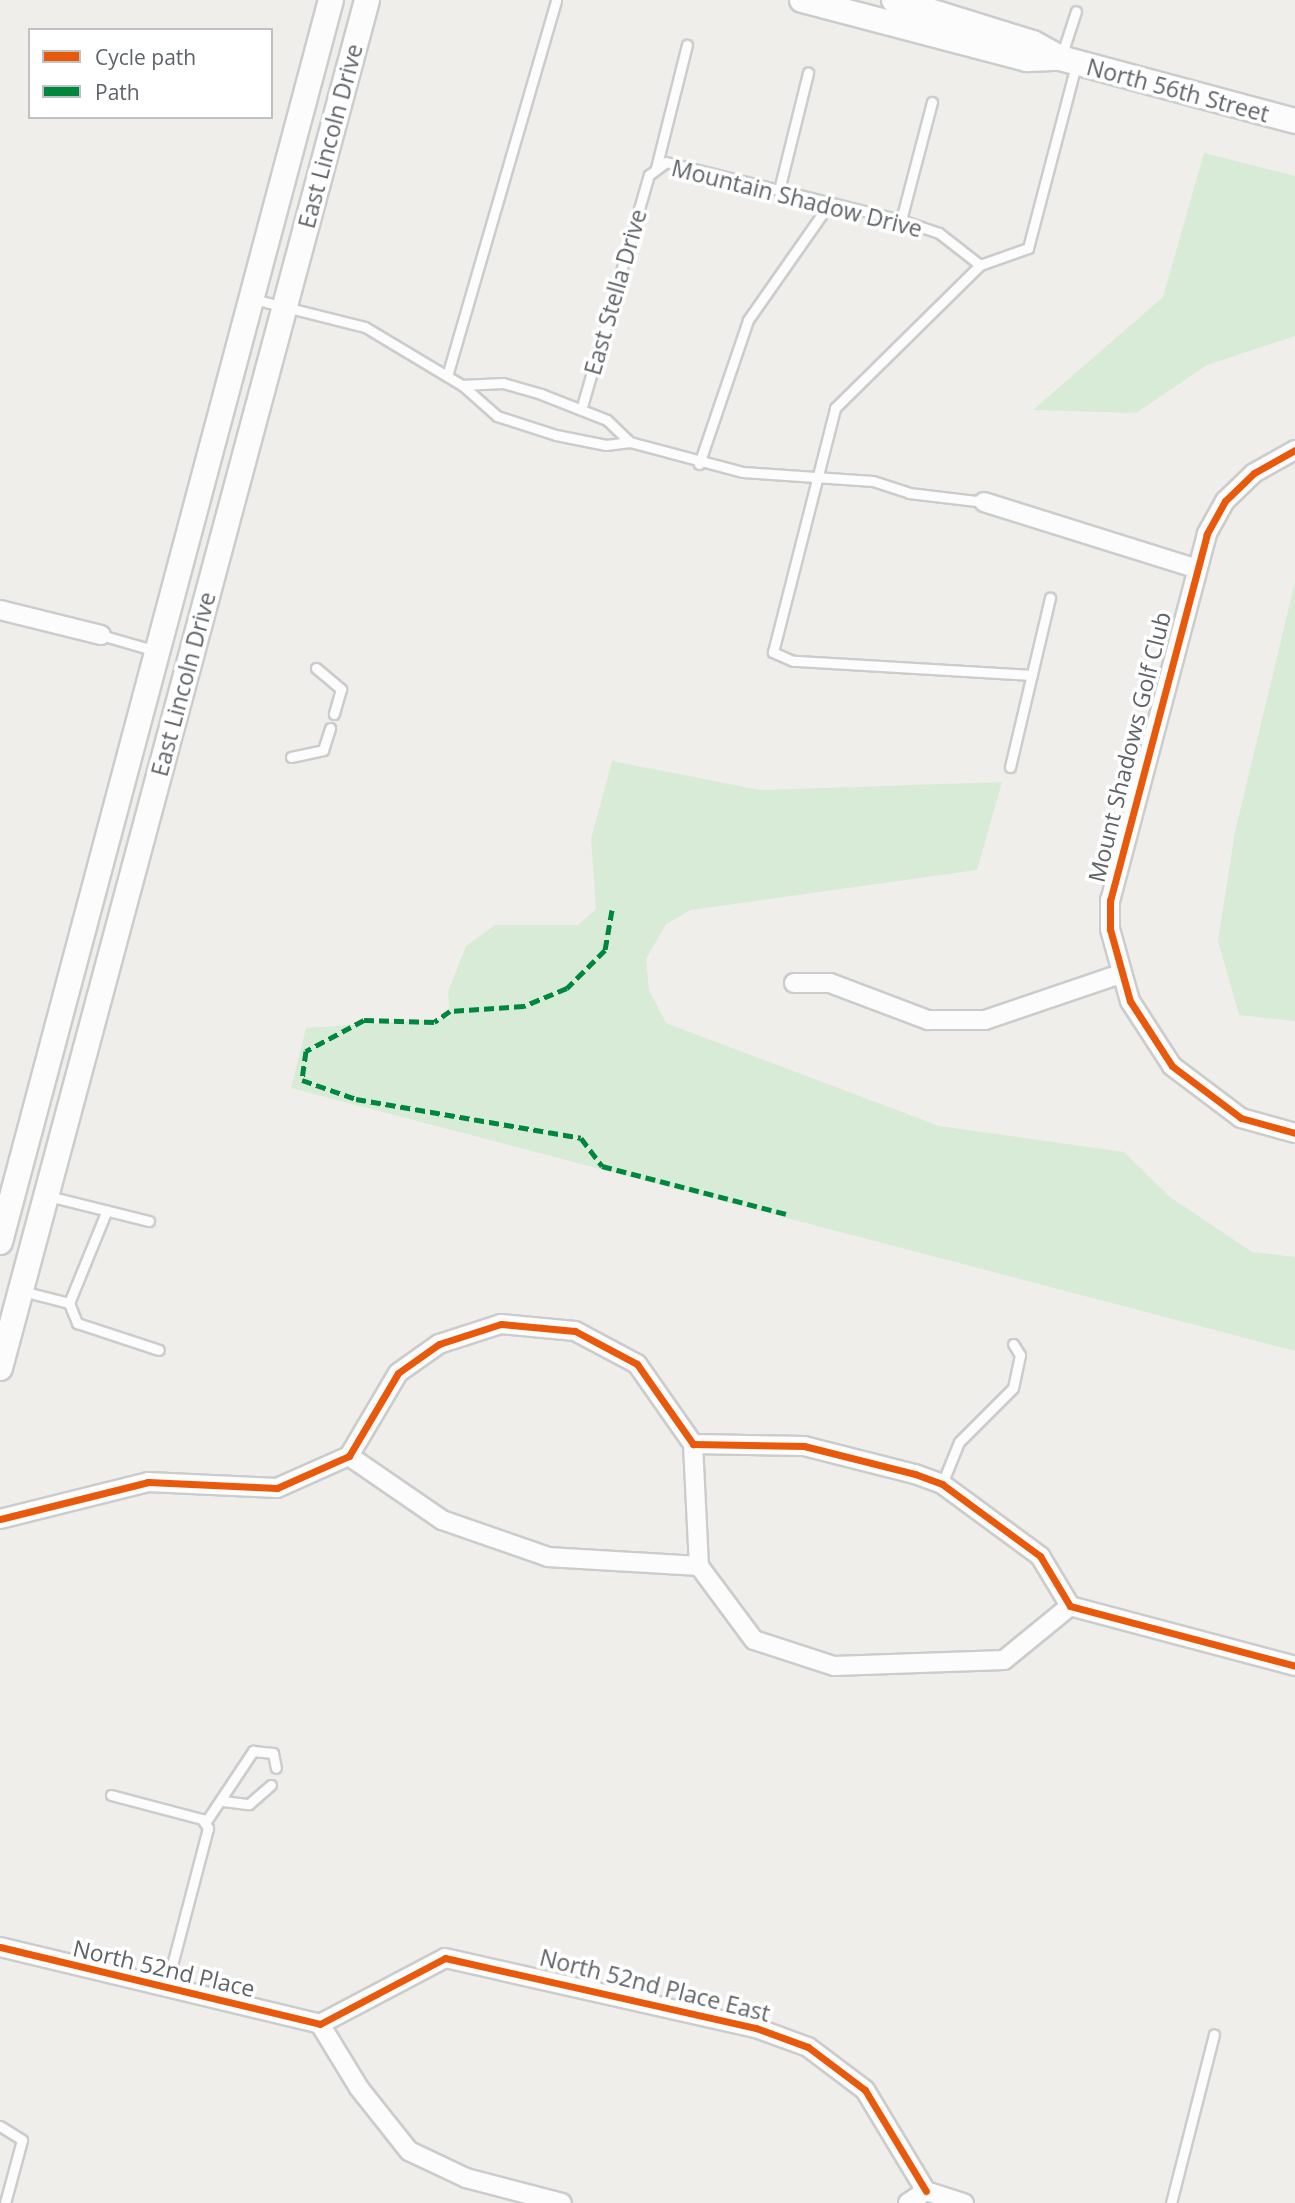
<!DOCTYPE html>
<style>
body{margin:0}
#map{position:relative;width:1295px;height:2203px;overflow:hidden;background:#efeeea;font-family:"Open Sans",sans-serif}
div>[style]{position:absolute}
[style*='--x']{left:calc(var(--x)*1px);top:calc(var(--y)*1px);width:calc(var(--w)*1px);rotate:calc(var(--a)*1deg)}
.green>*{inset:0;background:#d8ebd6}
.roads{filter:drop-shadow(2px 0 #cbcccc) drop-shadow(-2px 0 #cbcccc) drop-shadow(0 2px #cbcccc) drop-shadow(0 -2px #cbcccc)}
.lane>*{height:9px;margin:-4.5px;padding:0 4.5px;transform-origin:4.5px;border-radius:4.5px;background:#fdfcfc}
.street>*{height:18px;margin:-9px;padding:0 9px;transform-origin:9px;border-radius:9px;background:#fdfcfc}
.secondary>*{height:24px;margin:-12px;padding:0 12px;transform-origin:12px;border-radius:12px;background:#fdfcfc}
.quiet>*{height:5px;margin-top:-2.5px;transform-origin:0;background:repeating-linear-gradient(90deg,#00873e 0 10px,transparent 0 15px)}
.cycleway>*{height:7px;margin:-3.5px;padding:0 3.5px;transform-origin:3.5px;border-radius:3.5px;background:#e8590c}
span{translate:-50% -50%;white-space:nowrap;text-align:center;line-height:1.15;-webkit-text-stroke:7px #fff;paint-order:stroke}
.street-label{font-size:23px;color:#5f6368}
.legend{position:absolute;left:28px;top:28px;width:245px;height:91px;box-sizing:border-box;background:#fff;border:2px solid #bfc1c3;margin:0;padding:9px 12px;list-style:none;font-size:21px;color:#5f6368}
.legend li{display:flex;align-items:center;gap:14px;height:35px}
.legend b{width:35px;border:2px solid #bfc1c3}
</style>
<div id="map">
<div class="green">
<i style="clip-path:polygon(1204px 153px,1295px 176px,1295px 336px,1207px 365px,1136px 413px,1033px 410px,1163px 297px)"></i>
<i style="clip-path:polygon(1295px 582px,1295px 1021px,1239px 1015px,1218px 941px,1235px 832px)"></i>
<i style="clip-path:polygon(612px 761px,760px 790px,1002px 782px,977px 870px,691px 910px,666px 924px,646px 959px,649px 990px,666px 1023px,939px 1126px,1124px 1152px,1170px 1197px,1252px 1252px,1295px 1257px,1295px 1351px,291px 1088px,306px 1028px,450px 1018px,448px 992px,466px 946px,495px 925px,578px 925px,596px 909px,591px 839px)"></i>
</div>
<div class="roads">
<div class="lane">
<i style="--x:1061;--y:57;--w:48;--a:-71.9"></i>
<i style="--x:656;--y:168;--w:127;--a:-75.9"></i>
<i style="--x:779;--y:190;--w:121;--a:-76.1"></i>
<i style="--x:901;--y:220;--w:122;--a:-75.3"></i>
<i style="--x:253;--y:299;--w:115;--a:14"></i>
<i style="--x:365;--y:327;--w:113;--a:30.9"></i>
<i style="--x:462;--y:385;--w:47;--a:41.5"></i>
<i style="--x:497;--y:416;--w:62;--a:17.9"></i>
<i style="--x:556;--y:435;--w:51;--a:11.3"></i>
<i style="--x:606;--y:445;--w:24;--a:-7"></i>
<i style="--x:630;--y:442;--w:117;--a:14.9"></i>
<i style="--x:743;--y:472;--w:130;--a:4"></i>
<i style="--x:873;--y:481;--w:38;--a:18"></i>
<i style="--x:909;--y:493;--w:76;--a:6.8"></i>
<i style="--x:447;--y:376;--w:391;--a:-73.8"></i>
<i style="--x:462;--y:385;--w:41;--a:-2.8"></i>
<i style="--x:503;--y:383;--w:40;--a:16"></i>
<i style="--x:541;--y:394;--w:71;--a:21.5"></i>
<i style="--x:607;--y:420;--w:32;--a:44"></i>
<i style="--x:581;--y:410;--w:245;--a:-73.9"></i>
<i style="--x:649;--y:175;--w:21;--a:-37"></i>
<i style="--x:666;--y:162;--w:242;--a:13.9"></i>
<i style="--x:901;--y:220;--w:40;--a:18.9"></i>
<i style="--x:939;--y:233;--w:52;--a:38"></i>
<i style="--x:699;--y:464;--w:152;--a:-71.2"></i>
<i style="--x:748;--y:320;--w:143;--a:-55"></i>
<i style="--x:101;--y:635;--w:57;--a:16.2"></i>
<i style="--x:316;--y:668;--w:33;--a:40"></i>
<i style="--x:341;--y:689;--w:26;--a:106"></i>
<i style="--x:1032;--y:675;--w:239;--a:-176.6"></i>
<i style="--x:793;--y:661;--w:22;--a:-156"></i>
<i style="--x:773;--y:652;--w:252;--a:-75.7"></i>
<i style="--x:835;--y:408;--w:204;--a:-44.6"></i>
<i style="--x:980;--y:265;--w:51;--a:-19.5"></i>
<i style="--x:1028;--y:248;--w:189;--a:-75.3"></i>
<i style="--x:291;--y:757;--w:33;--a:-12"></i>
<i style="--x:323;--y:750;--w:23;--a:-72"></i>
<i style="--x:1010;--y:767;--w:174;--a:-76.7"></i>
<i style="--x:48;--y:1196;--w:104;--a:13.9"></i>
<i style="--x:22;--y:1291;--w:49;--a:14.3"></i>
<i style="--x:69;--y:1303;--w:100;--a:-67.8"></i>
<i style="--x:69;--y:1303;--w:22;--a:68"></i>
<i style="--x:77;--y:1323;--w:86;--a:18.2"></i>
<i style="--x:942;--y:1484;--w:45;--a:-68"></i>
<i style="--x:959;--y:1442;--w:76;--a:-45"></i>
<i style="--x:1013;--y:1388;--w:34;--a:-78"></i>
<i style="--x:1020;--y:1355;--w:13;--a:-122"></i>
<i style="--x:111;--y:1795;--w:94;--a:14.8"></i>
<i style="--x:202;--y:1819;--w:11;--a:56"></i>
<i style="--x:208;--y:1828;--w:165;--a:104.7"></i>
<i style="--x:223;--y:1801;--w:26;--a:7"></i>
<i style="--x:249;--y:1804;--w:29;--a:-41"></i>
<i style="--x:205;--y:1823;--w:87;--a:-56.3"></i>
<i style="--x:253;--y:1751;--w:20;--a:6"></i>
<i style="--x:273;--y:1753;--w:15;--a:79"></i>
<i style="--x:0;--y:2126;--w:26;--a:32"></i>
<i style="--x:22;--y:2140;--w:65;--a:105.1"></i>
<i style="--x:1171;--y:2203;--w:174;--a:-75.7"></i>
</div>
<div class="street">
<i style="--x:1295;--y:450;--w:47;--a:150.7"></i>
<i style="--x:1254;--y:473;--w:40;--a:136"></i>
<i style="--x:1225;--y:501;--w:38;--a:119"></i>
<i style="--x:1207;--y:534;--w:379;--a:104.8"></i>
<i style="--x:1110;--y:900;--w:29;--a:90"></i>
<i style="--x:1110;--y:929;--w:75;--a:74.5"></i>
<i style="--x:1130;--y:1001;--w:77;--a:57.1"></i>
<i style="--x:1172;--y:1066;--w:86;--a:37"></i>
<i style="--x:1241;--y:1118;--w:56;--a:15.5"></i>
<i style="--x:984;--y:502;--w:220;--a:17.4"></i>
<i style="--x:0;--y:610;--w:104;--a:13.9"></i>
<i style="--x:794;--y:983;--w:36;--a:0"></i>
<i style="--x:830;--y:983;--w:105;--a:20.7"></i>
<i style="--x:928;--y:1020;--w:57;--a:0"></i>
<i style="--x:985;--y:1020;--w:143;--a:-18.8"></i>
<i style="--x:693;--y:1444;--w:122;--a:87.2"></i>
<i style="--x:349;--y:1456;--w:113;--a:34.5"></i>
<i style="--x:442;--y:1520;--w:112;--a:19.2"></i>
<i style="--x:548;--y:1557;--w:151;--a:3.4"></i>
<i style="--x:699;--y:1566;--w:92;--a:53.4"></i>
<i style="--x:754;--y:1640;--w:84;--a:18"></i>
<i style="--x:834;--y:1666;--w:170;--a:-2"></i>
<i style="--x:1004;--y:1660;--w:85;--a:-39.3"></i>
<i style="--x:0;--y:1519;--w:153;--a:-14"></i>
<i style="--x:148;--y:1482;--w:129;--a:2.7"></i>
<i style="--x:277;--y:1488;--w:79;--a:-24"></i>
<i style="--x:349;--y:1456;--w:96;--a:-59.4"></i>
<i style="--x:398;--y:1373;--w:50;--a:-35.3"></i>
<i style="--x:439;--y:1344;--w:65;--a:-17.9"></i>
<i style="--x:501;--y:1324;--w:74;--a:5.4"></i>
<i style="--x:575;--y:1331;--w:70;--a:28"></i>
<i style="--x:637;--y:1364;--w:98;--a:55"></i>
<i style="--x:693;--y:1444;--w:111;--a:1"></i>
<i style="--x:804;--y:1446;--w:114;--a:14.2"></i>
<i style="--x:915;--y:1474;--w:29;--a:20"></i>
<i style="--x:942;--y:1484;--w:122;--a:36.3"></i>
<i style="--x:1040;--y:1556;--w:58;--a:59"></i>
<i style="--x:1070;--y:1606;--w:233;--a:14.9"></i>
<i style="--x:0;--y:1947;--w:329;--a:13.5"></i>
<i style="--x:320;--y:2024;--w:141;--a:-27.8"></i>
<i style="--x:445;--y:1958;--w:319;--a:12.7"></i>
<i style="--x:756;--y:2028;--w:55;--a:20.1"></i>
<i style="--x:808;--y:2047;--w:71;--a:37"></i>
<i style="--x:865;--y:2090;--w:118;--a:58.9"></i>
<i style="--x:320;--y:2024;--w:75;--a:58.6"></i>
<i style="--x:359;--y:2088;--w:80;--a:51.6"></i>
<i style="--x:409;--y:2151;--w:63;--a:25.3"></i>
<i style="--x:466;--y:2178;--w:99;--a:14.6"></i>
<i style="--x:926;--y:2191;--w:40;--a:18"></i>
<i style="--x:908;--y:2203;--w:22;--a:-34"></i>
</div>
<div class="secondary">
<i style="--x:802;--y:0;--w:233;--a:14.7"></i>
<i style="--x:1027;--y:59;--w:33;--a:-2"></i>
<i style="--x:894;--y:0;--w:145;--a:17.2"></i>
<i style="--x:1033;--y:43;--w:31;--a:29"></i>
<i style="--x:1060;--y:58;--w:243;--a:15"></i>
<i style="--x:0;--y:1242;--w:1285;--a:-75.08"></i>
<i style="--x:0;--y:1368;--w:1416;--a:-74.98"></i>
</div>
</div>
<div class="quiet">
<i style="--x:612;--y:910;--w:41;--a:99.9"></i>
<i style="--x:605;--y:950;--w:54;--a:135"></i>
<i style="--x:567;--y:988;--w:47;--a:157.3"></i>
<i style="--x:524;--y:1006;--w:74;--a:176.1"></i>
<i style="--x:450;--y:1011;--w:19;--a:145"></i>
<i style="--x:434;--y:1022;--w:70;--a:-178.4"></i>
<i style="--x:364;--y:1020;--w:66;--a:151.9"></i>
<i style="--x:306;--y:1051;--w:29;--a:98"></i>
<i style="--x:302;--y:1080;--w:57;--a:19.4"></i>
<i style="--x:356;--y:1099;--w:228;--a:9.8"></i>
<i style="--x:581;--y:1138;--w:35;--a:53"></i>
<i style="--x:602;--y:1166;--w:190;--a:14.6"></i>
</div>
<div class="cycleway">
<i style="--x:1295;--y:450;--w:47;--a:150.7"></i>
<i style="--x:1254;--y:473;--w:40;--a:136"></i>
<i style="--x:1225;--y:501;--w:38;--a:119"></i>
<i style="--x:1207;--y:534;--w:379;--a:104.8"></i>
<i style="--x:1110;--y:900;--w:29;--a:90"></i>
<i style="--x:1110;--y:929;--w:75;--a:74.5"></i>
<i style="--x:1130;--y:1001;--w:77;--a:57.1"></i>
<i style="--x:1172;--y:1066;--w:86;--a:37"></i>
<i style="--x:1241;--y:1118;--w:56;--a:15.5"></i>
<i style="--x:0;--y:1519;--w:153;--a:-14"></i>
<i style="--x:148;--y:1482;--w:129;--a:2.7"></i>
<i style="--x:277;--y:1488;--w:79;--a:-24"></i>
<i style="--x:349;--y:1456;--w:96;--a:-59.4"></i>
<i style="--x:398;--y:1373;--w:50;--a:-35.3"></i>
<i style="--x:439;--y:1344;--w:65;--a:-17.9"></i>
<i style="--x:501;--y:1324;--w:74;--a:5.4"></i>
<i style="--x:575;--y:1331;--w:70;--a:28"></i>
<i style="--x:637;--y:1364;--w:98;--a:55"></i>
<i style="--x:693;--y:1444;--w:111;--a:1"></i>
<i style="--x:804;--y:1446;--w:114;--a:14.2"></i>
<i style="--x:915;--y:1474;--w:29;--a:20"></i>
<i style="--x:942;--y:1484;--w:122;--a:36.3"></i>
<i style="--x:1040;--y:1556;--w:58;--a:59"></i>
<i style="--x:1070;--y:1606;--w:233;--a:14.9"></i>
<i style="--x:0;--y:1947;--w:329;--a:13.5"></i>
<i style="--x:320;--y:2024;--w:141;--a:-27.8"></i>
<i style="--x:445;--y:1958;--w:319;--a:12.7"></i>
<i style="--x:756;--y:2028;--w:55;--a:20.1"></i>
<i style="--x:808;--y:2047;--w:71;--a:37"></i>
<i style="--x:865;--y:2090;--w:118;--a:58.9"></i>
</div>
<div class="street-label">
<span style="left:1178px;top:90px;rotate:15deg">North 56th Street</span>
<span style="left:330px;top:136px;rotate:-75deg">East Lincoln Drive</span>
<span style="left:797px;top:198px;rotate:14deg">Mountain Shadow Drive</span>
<span style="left:615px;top:292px;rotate:-74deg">East Stella Drive</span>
<span style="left:183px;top:684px;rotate:-75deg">East Lincoln Drive</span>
<span style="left:1129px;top:747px;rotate:-76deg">Mount Shadows Golf Club</span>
<span style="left:164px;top:1968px;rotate:13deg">North 52nd Place</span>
<span style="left:655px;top:1985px;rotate:14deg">North 52nd Place East</span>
</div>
<ul class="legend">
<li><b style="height:9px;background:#e8590c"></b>Cycle path</li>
<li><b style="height:9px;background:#00873e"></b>Path</li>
</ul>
</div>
